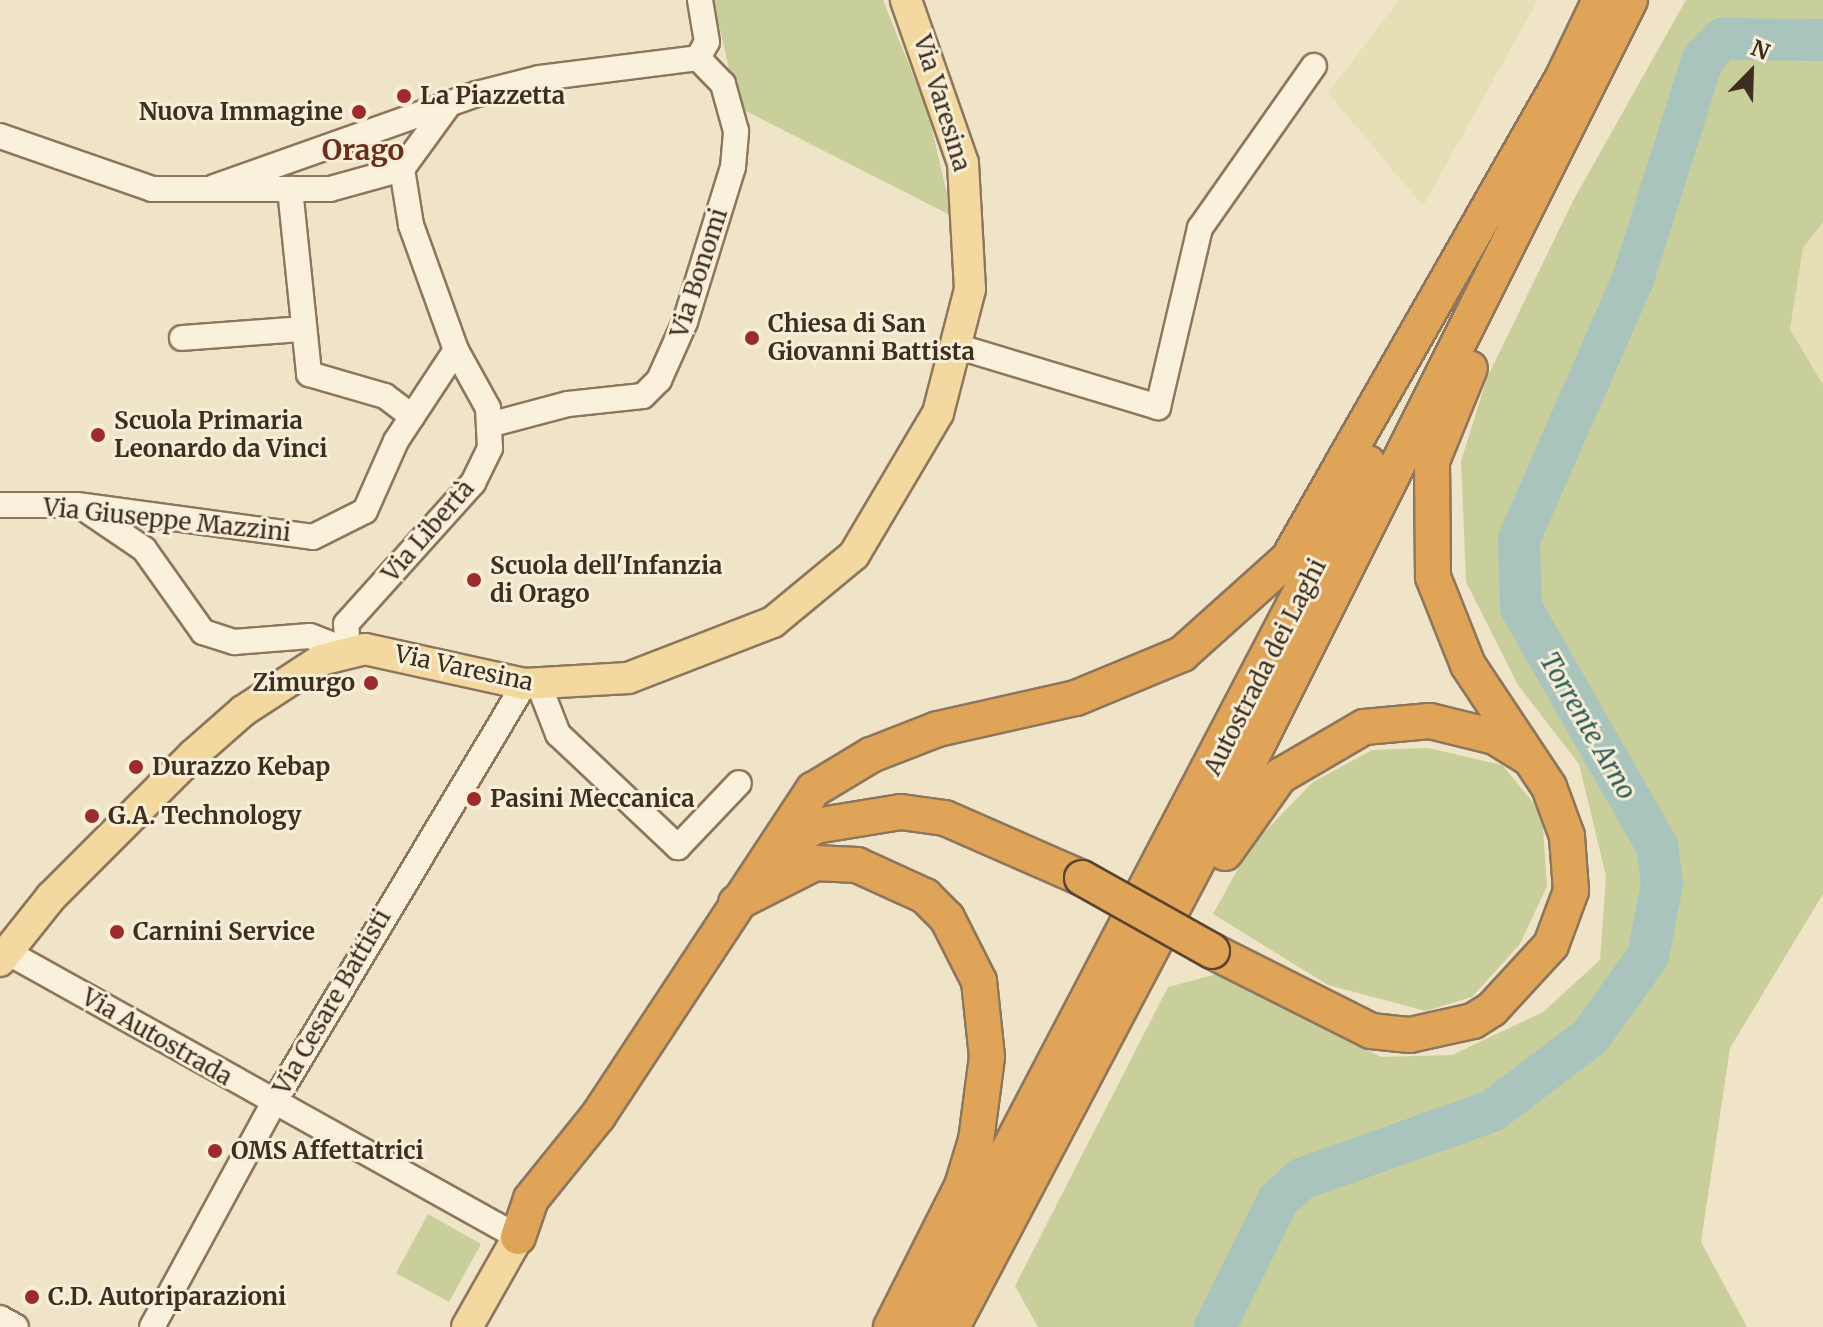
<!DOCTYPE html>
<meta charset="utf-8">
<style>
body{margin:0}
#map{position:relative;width:1823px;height:1327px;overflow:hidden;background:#f0e4c8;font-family:Merriweather,serif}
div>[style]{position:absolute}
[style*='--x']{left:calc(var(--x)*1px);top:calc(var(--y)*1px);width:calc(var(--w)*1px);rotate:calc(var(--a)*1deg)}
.farmland>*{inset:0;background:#e6deb5}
.green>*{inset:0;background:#c9cf9b}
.river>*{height:42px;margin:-21px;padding:0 21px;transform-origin:21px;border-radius:21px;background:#a9c4bc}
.roads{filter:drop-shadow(2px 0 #8d765c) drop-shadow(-2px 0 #8d765c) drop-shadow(0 2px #8d765c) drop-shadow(0 -2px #8d765c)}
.minor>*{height:24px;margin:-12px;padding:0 12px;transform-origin:12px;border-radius:12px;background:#faf1dc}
.major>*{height:30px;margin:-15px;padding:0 15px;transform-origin:15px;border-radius:15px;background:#f3d9a0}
.highway>*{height:34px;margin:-17px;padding:0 17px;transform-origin:17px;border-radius:17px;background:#e0a458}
.bridges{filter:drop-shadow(2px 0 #5b4430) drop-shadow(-2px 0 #5b4430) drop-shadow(0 2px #5b4430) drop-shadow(0 -2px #5b4430)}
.highway-bridge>*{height:34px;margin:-17px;padding:0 17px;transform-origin:17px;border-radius:17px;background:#e0a458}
.dots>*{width:22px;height:22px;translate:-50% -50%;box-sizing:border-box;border:4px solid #f7eed8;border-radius:50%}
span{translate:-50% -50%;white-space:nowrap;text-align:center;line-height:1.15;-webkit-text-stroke:6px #f7eed8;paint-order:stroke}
.poi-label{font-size:24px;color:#3d2e20;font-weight:700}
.left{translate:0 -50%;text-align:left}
.right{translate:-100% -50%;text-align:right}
.street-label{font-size:24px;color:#3d2e20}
.water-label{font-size:26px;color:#2f5d5a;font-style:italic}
.quarter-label{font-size:28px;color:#6b2e1e;font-weight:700}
.north{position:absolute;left:1711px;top:32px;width:80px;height:80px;-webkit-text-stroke:6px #f7eed8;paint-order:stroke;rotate:23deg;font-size:22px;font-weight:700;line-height:32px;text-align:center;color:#3d2e20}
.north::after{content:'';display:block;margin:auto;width:28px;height:36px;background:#3d2e20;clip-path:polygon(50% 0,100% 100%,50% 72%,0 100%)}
</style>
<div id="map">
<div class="farmland">
<i style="clip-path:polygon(1399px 0,1538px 0,1423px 206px,1328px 93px)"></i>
<i style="clip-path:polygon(1823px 222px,1823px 385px,1790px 329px,1803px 247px)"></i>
</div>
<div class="green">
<i style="clip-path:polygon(713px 0,883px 0,928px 112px,952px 216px,738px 107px)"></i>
<i style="clip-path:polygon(1686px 0,1823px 0,1823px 222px,1803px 248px,1790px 329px,1823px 385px,1823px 894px,1730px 1048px,1701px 1242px,1747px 1327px,1038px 1327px,1015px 1286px,1168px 987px,1221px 973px,1381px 1057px,1452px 1055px,1543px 1012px,1600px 960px,1606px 876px,1579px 764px,1518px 685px,1466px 582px,1461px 461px,1487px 378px,1574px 199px)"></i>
<i style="clip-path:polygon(1428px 748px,1502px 765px,1542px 813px,1547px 886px,1520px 944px,1472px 997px,1426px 1011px,1328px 985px,1213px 914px,1250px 847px,1313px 782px,1372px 750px)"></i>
<i style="clip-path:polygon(428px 1214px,481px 1244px,449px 1302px,396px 1273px)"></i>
</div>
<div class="river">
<i style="--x:1215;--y:1327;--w:142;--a:-63.6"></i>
<i style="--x:1278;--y:1200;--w:31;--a:-42"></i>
<i style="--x:1301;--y:1179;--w:203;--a:-19.6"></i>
<i style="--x:1492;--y:1111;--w:123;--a:-37.1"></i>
<i style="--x:1590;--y:1037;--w:100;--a:-54.4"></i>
<i style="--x:1648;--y:956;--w:73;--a:-79"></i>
<i style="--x:1662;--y:884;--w:38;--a:-97"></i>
<i style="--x:1657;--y:846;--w:274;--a:-119.7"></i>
<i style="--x:1521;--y:608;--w:69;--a:-91.7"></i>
<i style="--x:1519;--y:539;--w:284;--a:-66.3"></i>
<i style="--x:1633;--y:279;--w:232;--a:-72.4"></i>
<i style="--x:1703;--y:58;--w:28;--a:-44"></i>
<i style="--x:1723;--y:39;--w:100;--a:0.6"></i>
</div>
<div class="roads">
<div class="minor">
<i style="--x:698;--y:58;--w:18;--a:-61"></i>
<i style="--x:707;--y:42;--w:43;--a:-99.5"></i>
<i style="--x:0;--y:136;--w:161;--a:19.2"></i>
<i style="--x:152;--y:189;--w:178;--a:0"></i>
<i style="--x:330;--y:189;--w:75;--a:-15.5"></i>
<i style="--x:402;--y:169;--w:82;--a:-54"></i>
<i style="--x:214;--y:187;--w:279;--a:-19.5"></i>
<i style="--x:477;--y:94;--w:65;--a:-14.3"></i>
<i style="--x:540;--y:78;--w:159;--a:-7.2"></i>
<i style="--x:290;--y:189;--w:186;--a:84.1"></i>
<i style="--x:309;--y:374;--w:79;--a:16.1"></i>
<i style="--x:385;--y:396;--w:34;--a:37"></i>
<i style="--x:182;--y:338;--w:120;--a:-4.3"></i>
<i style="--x:959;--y:347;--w:208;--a:16.8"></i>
<i style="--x:1158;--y:407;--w:184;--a:-76.8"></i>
<i style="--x:1200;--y:228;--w:198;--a:-54.9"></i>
<i style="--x:489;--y:425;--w:82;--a:-14.9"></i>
<i style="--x:568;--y:404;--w:75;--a:-6.1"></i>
<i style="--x:643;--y:396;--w:23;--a:-45"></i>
<i style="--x:659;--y:380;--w:64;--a:-65.9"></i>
<i style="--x:685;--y:322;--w:162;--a:-72.8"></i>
<i style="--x:733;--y:167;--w:36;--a:-85"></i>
<i style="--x:736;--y:131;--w:49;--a:-105.5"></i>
<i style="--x:723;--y:84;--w:36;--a:-134"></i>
<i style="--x:0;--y:505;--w:77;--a:0"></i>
<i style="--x:77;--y:505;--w:238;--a:7.7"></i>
<i style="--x:313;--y:537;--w:58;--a:-26.6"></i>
<i style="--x:365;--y:511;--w:77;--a:-66.1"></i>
<i style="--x:396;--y:441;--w:109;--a:-56.6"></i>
<i style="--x:88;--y:511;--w:68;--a:34.2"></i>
<i style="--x:144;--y:549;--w:102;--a:54.6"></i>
<i style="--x:203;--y:632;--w:33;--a:18"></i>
<i style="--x:234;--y:642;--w:76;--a:-4.5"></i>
<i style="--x:310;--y:636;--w:41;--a:21.5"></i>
<i style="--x:348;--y:651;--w:27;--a:-94"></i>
<i style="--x:346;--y:624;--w:190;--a:-48"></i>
<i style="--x:473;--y:483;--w:39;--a:-64"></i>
<i style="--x:490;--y:448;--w:40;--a:-92.9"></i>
<i style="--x:488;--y:408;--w:66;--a:-118.9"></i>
<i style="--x:456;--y:350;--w:133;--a:-109.8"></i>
<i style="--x:411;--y:225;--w:57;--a:-99.1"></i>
<i style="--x:539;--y:685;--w:53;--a:68.8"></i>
<i style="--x:558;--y:734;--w:165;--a:43.3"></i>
<i style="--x:678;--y:847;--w:88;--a:-46.4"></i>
<i style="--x:7;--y:952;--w:585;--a:29.15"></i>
<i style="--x:0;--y:1318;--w:18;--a:29"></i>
<i style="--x:152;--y:1327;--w:254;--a:-61.5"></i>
<i style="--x:273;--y:1104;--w:489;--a:-59.1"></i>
</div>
<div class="major">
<i style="--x:0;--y:961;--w:82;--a:-51.4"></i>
<i style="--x:51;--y:897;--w:201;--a:-45"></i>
<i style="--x:193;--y:755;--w:67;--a:-41.3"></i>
<i style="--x:243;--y:711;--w:93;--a:-33.2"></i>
<i style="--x:321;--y:660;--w:45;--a:-14"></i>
<i style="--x:365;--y:649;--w:163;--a:12.4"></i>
<i style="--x:524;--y:684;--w:104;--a:-3.3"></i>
<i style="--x:628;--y:678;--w:155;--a:-21.1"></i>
<i style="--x:773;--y:622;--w:105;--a:-39.6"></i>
<i style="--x:854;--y:555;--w:165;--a:-59.4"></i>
<i style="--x:938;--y:413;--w:128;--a:-75.5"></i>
<i style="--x:970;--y:289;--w:126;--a:-93.2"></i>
<i style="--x:963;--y:163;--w:173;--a:-109.3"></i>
<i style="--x:467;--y:1327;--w:103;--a:-60.5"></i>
</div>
<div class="highway">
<i style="--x:1553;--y:98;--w:109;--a:-64.4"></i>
<i style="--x:780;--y:849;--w:42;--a:-33.3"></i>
<i style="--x:815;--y:826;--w:87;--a:-9.2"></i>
<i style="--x:901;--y:812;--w:44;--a:7.8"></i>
<i style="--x:945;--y:818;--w:150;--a:23.7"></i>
<i style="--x:1225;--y:853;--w:95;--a:-54.5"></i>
<i style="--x:1280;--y:776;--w:97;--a:-30.3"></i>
<i style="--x:1364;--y:727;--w:66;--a:-5.2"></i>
<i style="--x:1430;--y:721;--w:67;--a:13.8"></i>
<i style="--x:1495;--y:737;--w:38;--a:32"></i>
<i style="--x:736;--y:903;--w:89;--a:-26.9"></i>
<i style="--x:815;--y:863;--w:42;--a:2.7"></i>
<i style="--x:857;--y:865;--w:75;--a:24.5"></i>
<i style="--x:925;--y:896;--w:31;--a:45"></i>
<i style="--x:947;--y:918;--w:71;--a:63.1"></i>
<i style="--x:979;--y:981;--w:76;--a:84"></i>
<i style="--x:987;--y:1057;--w:84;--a:97.5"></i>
<i style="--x:976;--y:1140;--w:48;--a:106.9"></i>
<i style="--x:962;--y:1186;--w:158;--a:116.7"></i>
<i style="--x:1212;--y:951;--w:178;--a:26.7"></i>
<i style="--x:1371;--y:1031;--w:39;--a:6"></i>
<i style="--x:1410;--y:1035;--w:65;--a:-12.5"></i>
<i style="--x:1473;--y:1021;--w:22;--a:-32"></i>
<i style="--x:1492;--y:1009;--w:87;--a:-47.3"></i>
<i style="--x:1551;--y:945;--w:58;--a:-69.7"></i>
<i style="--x:1571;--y:891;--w:55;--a:-94.2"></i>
<i style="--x:1567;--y:836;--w:52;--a:-110.2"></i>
<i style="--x:1549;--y:787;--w:146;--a:-123.6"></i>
<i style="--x:1468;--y:665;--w:95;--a:-111.7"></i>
<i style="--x:1433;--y:577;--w:116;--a:-90.5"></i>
<i style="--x:1432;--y:461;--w:100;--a:-67.8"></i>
<i style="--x:518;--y:1237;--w:40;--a:-71.1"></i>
<i style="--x:531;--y:1199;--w:107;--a:-51.1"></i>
<i style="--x:598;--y:1116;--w:391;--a:-56.6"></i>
<i style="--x:813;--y:790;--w:68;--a:-31.1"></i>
<i style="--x:871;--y:755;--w:72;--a:-21.2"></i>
<i style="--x:938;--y:729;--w:141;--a:-12.7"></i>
<i style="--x:1076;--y:698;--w:115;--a:-22.5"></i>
<i style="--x:1182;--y:654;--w:142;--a:-41.9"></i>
<i style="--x:1288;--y:559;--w:553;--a:-60.28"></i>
<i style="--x:916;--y:1327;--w:975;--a:-62.38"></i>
<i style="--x:952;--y:1327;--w:605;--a:-62.21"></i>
<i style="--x:1234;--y:792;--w:885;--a:-63.43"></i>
</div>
</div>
<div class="bridges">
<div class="highway-bridge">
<i style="--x:1082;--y:878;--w:149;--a:29.3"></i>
</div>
</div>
<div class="dots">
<i style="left:404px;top:96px;background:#9e2a2b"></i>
<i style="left:359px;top:112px;background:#9e2a2b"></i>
<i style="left:752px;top:338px;background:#9e2a2b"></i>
<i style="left:98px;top:435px;background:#9e2a2b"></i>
<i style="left:474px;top:580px;background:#9e2a2b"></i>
<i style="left:371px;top:683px;background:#9e2a2b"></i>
<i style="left:136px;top:767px;background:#9e2a2b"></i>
<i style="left:474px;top:799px;background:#9e2a2b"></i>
<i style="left:92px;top:816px;background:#9e2a2b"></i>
<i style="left:117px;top:932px;background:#9e2a2b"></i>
<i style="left:215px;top:1151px;background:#9e2a2b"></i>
<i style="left:32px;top:1297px;background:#9e2a2b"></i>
</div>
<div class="poi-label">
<span class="left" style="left:420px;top:96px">La Piazzetta</span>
<span class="right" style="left:343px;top:112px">Nuova Immagine</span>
<span class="left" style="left:768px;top:338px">Chiesa di San<br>Giovanni Battista</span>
<span class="left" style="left:114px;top:435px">Scuola Primaria<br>Leonardo da Vinci</span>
<span class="left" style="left:490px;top:580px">Scuola dell'Infanzia<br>di Orago</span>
<span class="right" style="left:355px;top:683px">Zimurgo</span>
<span class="left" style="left:152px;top:767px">Durazzo Kebap</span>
<span class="left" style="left:490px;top:799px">Pasini Meccanica</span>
<span class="left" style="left:108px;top:816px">G.A. Technology</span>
<span class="left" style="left:133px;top:932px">Carnini Service</span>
<span class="left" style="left:231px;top:1151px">OMS Affettatrici</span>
<span class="left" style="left:48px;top:1297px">C.D. Autoriparazioni</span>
</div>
<div class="street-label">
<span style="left:942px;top:103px;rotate:73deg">Via Varesina</span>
<span style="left:699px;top:273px;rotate:-72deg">Via Bonomi</span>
<span style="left:167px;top:520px;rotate:6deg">Via Giuseppe Mazzini</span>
<span style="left:428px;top:531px;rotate:-49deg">Via Libertà</span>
<span style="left:1265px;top:667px;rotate:-63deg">Autostrada dei Laghi</span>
<span style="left:464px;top:668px;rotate:12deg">Via Varesina</span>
<span style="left:332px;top:1002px;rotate:-60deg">Via Cesare Battisti</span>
<span style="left:157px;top:1037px;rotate:30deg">Via Autostrada</span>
</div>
<div class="water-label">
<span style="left:1588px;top:726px;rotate:60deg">Torrente Arno</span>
</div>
<div class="quarter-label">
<span style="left:363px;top:150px">Orago</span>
</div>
<div class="north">N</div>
</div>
